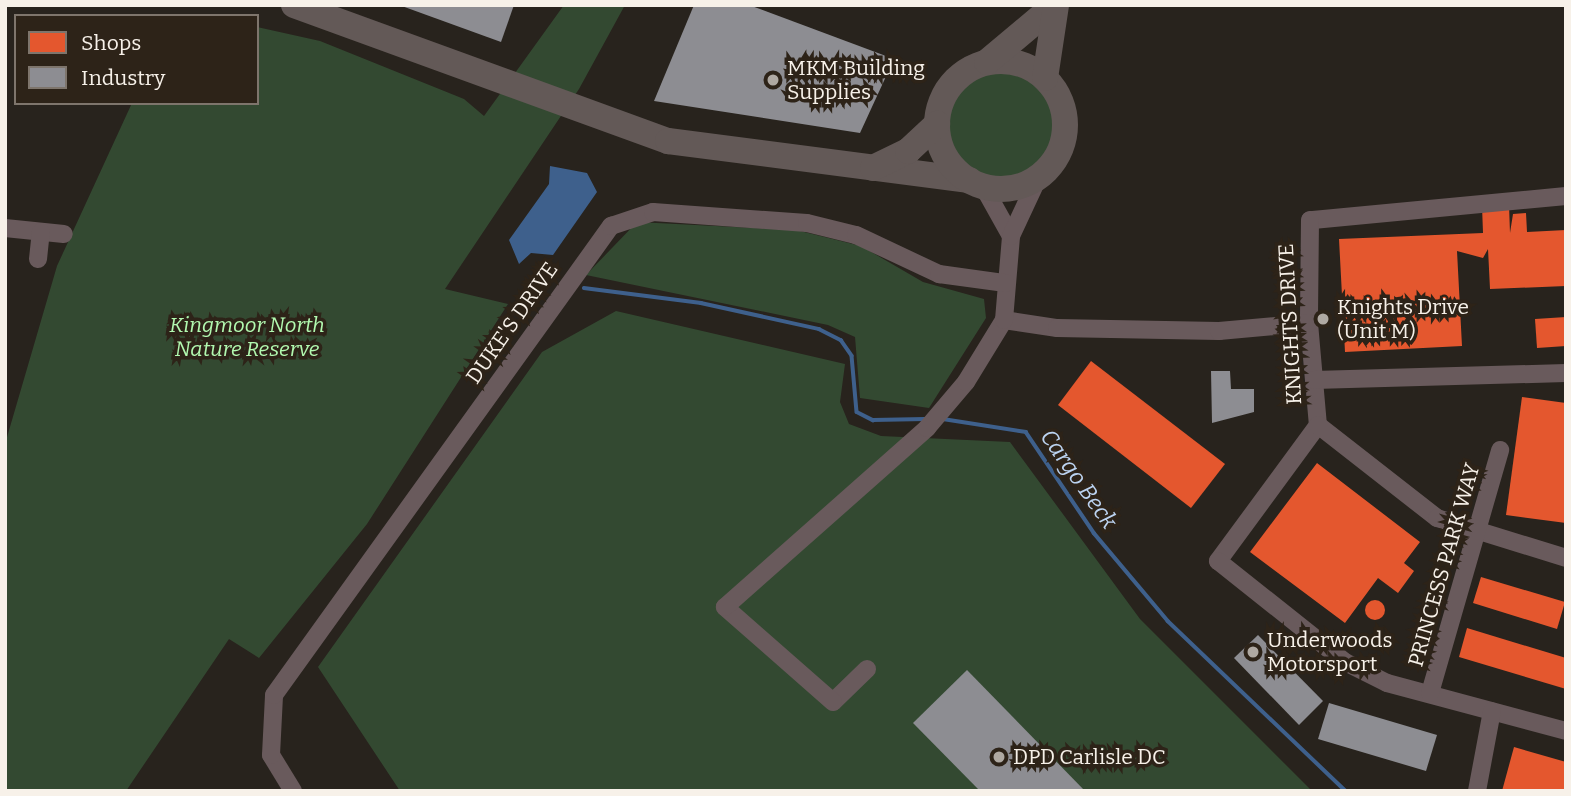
<!DOCTYPE html>
<style>
body{margin:0}
#map{position:relative;width:1571px;height:796px;overflow:hidden;background:#28231d;font-family:Bitter,serif}
div>[style]{position:absolute}
[style*='--x']{left:calc(var(--x)*1px);top:calc(var(--y)*1px);width:calc(var(--w)*1px);rotate:calc(var(--a)*1deg)}
.green>*{inset:0;background:#334931}
.round{border-radius:50%}
.water>*{inset:0;background:#3e608c}
.shops>*{inset:0;background:#e4572e}
.industry>*{inset:0;background:#8d8d92}
.stream>*{height:3.5px;margin:-1.75px;padding:0 1.75px;transform-origin:1.75px;border-radius:1.75px;background:#3e608c}
.minor>*{height:18px;margin:-9px;padding:0 9px;transform-origin:9px;border-radius:9px;background:#695a5c}
.highway>*{height:26px;margin:-13px;padding:0 13px;transform-origin:13px;border-radius:13px;background:#635957}
.highway>.ring{margin:-13px;padding:0;box-sizing:content-box;background:none;border:26px solid #635957;border-radius:50%}
.dots>*{width:19px;height:19px;translate:-50% -50%;box-sizing:border-box;border:4px solid #2d2318;border-radius:50%}
span{translate:-50% -50%;white-space:nowrap;text-align:center;line-height:1.15;-webkit-text-stroke:7px #2d2318;paint-order:stroke}
.poi-label{font-size:21px;color:#f7f1e9}
.left{translate:0 -50%;text-align:left}
.street-label{font-size:21px;color:#f7f1e9}
.park-label{font-size:21px;color:#b2f9b0;font-style:italic}
.water-label{font-size:23px;color:#bcd3f0;font-style:italic}
.frame{position:absolute;inset:0;border:7px solid #f7f1e9;pointer-events:none}
.legend{position:absolute;left:14px;top:14px;width:245px;height:91px;box-sizing:border-box;background:#2d2318;border:2px solid #7e756c;margin:0;padding:9px 12px;list-style:none;font-size:21px;color:#f7f1e9}
.legend li{display:flex;align-items:center;gap:14px;height:35px}
.legend b{width:35px;border:2px solid #7e756c}
</style>
<div id="map">
<div class="green">
<i style="clip-path:polygon(564px 5px,625px 5px,579px 89px,445px 289px,508px 304px,367px 524px,259px 658px,229px 639px,126px 791px,5px 791px,5px 444px,57px 266px,132px 103px,257px 103px,257px 27px,320px 41px,464px 99px,484px 116px)"></i>
<i class="round" style="left:946px;top:69px;width:110px;height:110px"></i>
<i style="clip-path:polygon(637px 222px,796px 230px,861px 246px,923px 282px,984px 299px,986px 318px,929px 408px,860px 398px,855px 337px,828px 325px,586px 275px)"></i>
<i style="clip-path:polygon(616px 311px,845px 364px,840px 402px,849px 424px,881px 436px,1010px 442px,1140px 619px,1312px 791px,400px 791px,318px 667px,542px 352px)"></i>
</div>
<div class="water">
<i style="clip-path:polygon(550px 166px,587px 173px,597px 192px,553px 255px,531px 253px,519px 264px,509px 240px,549px 184px)"></i>
</div>
<div class="shops">
<i style="clip-path:polygon(1509px 205px,1510px 233px,1513px 214px,1526px 213px,1527px 232px,1566px 230px,1566px 286px,1490px 289px,1488px 249px,1483px 258px,1457px 251px,1462px 346px,1345px 352px,1339px 239px,1483px 233px,1482px 206px)"></i>
<i style="clip-path:polygon(1566px 317px,1566px 346px,1537px 348px,1535px 319px)"></i>
<i style="clip-path:polygon(1091px 361px,1225px 464px,1191px 508px,1058px 405px)"></i>
<i style="clip-path:polygon(1522px 397px,1566px 403px,1566px 523px,1506px 515px)"></i>
<i style="clip-path:polygon(1317px 463px,1420px 542px,1404px 563px,1414px 571px,1398px 593px,1378px 578px,1345px 623px,1250px 552px)"></i>
<i style="clip-path:polygon(1481px 577px,1565px 602px,1557px 629px,1473px 603px)"></i>
<i class="round" style="left:1365px;top:600px;width:20px;height:20px"></i>
<i style="clip-path:polygon(1467px 628px,1566px 658px,1566px 689px,1459px 657px)"></i>
<i style="clip-path:polygon(1514px 747px,1566px 762px,1566px 791px,1502px 791px)"></i>
</div>
<div class="industry">
<i style="clip-path:polygon(399px 5px,514px 5px,501px 42px)"></i>
<i style="clip-path:polygon(694px 5px,749px 5px,894px 59px,860px 133px,654px 101px)"></i>
<i style="clip-path:polygon(1211px 371px,1230px 371px,1231px 389px,1254px 389px,1254px 412px,1212px 423px)"></i>
<i style="clip-path:polygon(1258px 635px,1323px 701px,1299px 725px,1234px 658px)"></i>
<i style="clip-path:polygon(967px 670px,1085px 791px,980px 791px,913px 723px)"></i>
<i style="clip-path:polygon(1329px 703px,1437px 735px,1426px 771px,1318px 739px)"></i>
</div>
<div class="stream">
<i style="--x:584;--y:288;--w:118;--a:7.3"></i>
<i style="--x:701;--y:303;--w:121;--a:12.4"></i>
<i style="--x:819;--y:329;--w:25;--a:27"></i>
<i style="--x:841;--y:340;--w:19;--a:55"></i>
<i style="--x:852;--y:356;--w:56;--a:84.9"></i>
<i style="--x:857;--y:412;--w:18;--a:27"></i>
<i style="--x:873;--y:420;--w:52;--a:-1.1"></i>
<i style="--x:943;--y:419;--w:84;--a:8.9"></i>
<i style="--x:1026;--y:432;--w:122;--a:56"></i>
<i style="--x:1094;--y:533;--w:115;--a:49.9"></i>
<i style="--x:1168;--y:621;--w:246;--a:43.7"></i>
</div>
<div class="minor">
<i style="--x:983;--y:186;--w:57;--a:60.8"></i>
<i style="--x:1566;--y:196;--w:257;--a:174.6"></i>
<i style="--x:1310;--y:220;--w:103;--a:90.6"></i>
<i style="--x:1309;--y:323;--w:102;--a:85"></i>
<i style="--x:1318;--y:425;--w:169;--a:126.3"></i>
<i style="--x:1218;--y:561;--w:162;--a:38.5"></i>
<i style="--x:1345;--y:662;--w:47;--a:26.6"></i>
<i style="--x:1387;--y:683;--w:185;--a:15"></i>
<i style="--x:5;--y:228;--w:59;--a:5.8"></i>
<i style="--x:38;--y:259;--w:27;--a:-84"></i>
<i style="--x:1004;--y:320;--w:54;--a:8.6"></i>
<i style="--x:1057;--y:328;--w:162;--a:1.1"></i>
<i style="--x:1219;--y:331;--w:90;--a:-5.1"></i>
<i style="--x:1314;--y:380;--w:252;--a:-1.6"></i>
<i style="--x:1318;--y:425;--w:151;--a:38"></i>
<i style="--x:1437;--y:518;--w:135;--a:17.2"></i>
<i style="--x:867;--y:669;--w:47;--a:135.9"></i>
<i style="--x:833;--y:702;--w:144;--a:-138.7"></i>
<i style="--x:725;--y:607;--w:270;--a:-41.5"></i>
<i style="--x:927;--y:428;--w:60;--a:-49.7"></i>
<i style="--x:966;--y:382;--w:73;--a:-58.5"></i>
<i style="--x:1004;--y:320;--w:84;--a:-85.2"></i>
<i style="--x:1011;--y:236;--w:64;--a:-65"></i>
<i style="--x:1430;--y:693;--w:253;--a:-73.9"></i>
<i style="--x:293;--y:791;--w:42;--a:-121.4"></i>
<i style="--x:271;--y:755;--w:60;--a:-87.1"></i>
<i style="--x:274;--y:695;--w:578;--a:-54.3"></i>
<i style="--x:611;--y:226;--w:44;--a:-18.4"></i>
<i style="--x:653;--y:212;--w:154;--a:4.1"></i>
<i style="--x:807;--y:223;--w:50;--a:13.8"></i>
<i style="--x:856;--y:235;--w:92;--a:25.2"></i>
<i style="--x:939;--y:274;--w:67;--a:7.8"></i>
<i style="--x:1477;--y:791;--w:81;--a:-79.4"></i>
</div>
<div class="highway">
<i style="--x:294;--y:5;--w:398;--a:20"></i>
<i style="--x:668;--y:141;--w:304;--a:7.4"></i>
<i class="ring" style="left:937px;top:61px;width:102px;height:102px"></i>
<i style="--x:987;--y:62;--w:89;--a:-40"></i>
<i style="--x:1045;--y:78;--w:74;--a:-81.4"></i>
<i style="--x:873;--y:168;--w:39;--a:-26"></i>
<i style="--x:908;--y:151;--w:40;--a:-43"></i>
</div>
<div class="dots">
<i style="left:773px;top:80px;background:#afa9a2"></i>
<i style="left:1323px;top:319px;background:#afa9a2"></i>
<i style="left:1253px;top:652px;background:#afa9a2"></i>
<i style="left:999px;top:757px;background:#afa9a2"></i>
</div>
<div class="poi-label">
<span class="left" style="left:787px;top:80px">MKM Building<br>Supplies</span>
<span class="left" style="left:1337px;top:319px">Knights Drive<br>(Unit M)</span>
<span class="left" style="left:1267px;top:652px">Underwoods<br>Motorsport</span>
<span class="left" style="left:1013px;top:757px">DPD Carlisle DC</span>
</div>
<div class="street-label">
<span style="left:512px;top:323px;rotate:-55deg">DUKE'S DRIVE</span>
<span style="left:1290px;top:324px;rotate:-93deg">KNIGHTS DRIVE</span>
<span style="left:1444px;top:565px;rotate:-74deg">PRINCESS PARK WAY</span>
</div>
<div class="park-label">
<span style="left:247px;top:337px">Kingmoor North<br>Nature Reserve</span>
</div>
<div class="water-label">
<span style="left:1079px;top:479px;rotate:55deg">Cargo Beck</span>
</div>
<div class="frame"></div>
<ul class="legend">
<li><b style="height:19px;background:#e4572e"></b>Shops</li>
<li><b style="height:19px;background:#8d8d92"></b>Industry</li>
</ul>
</div>
